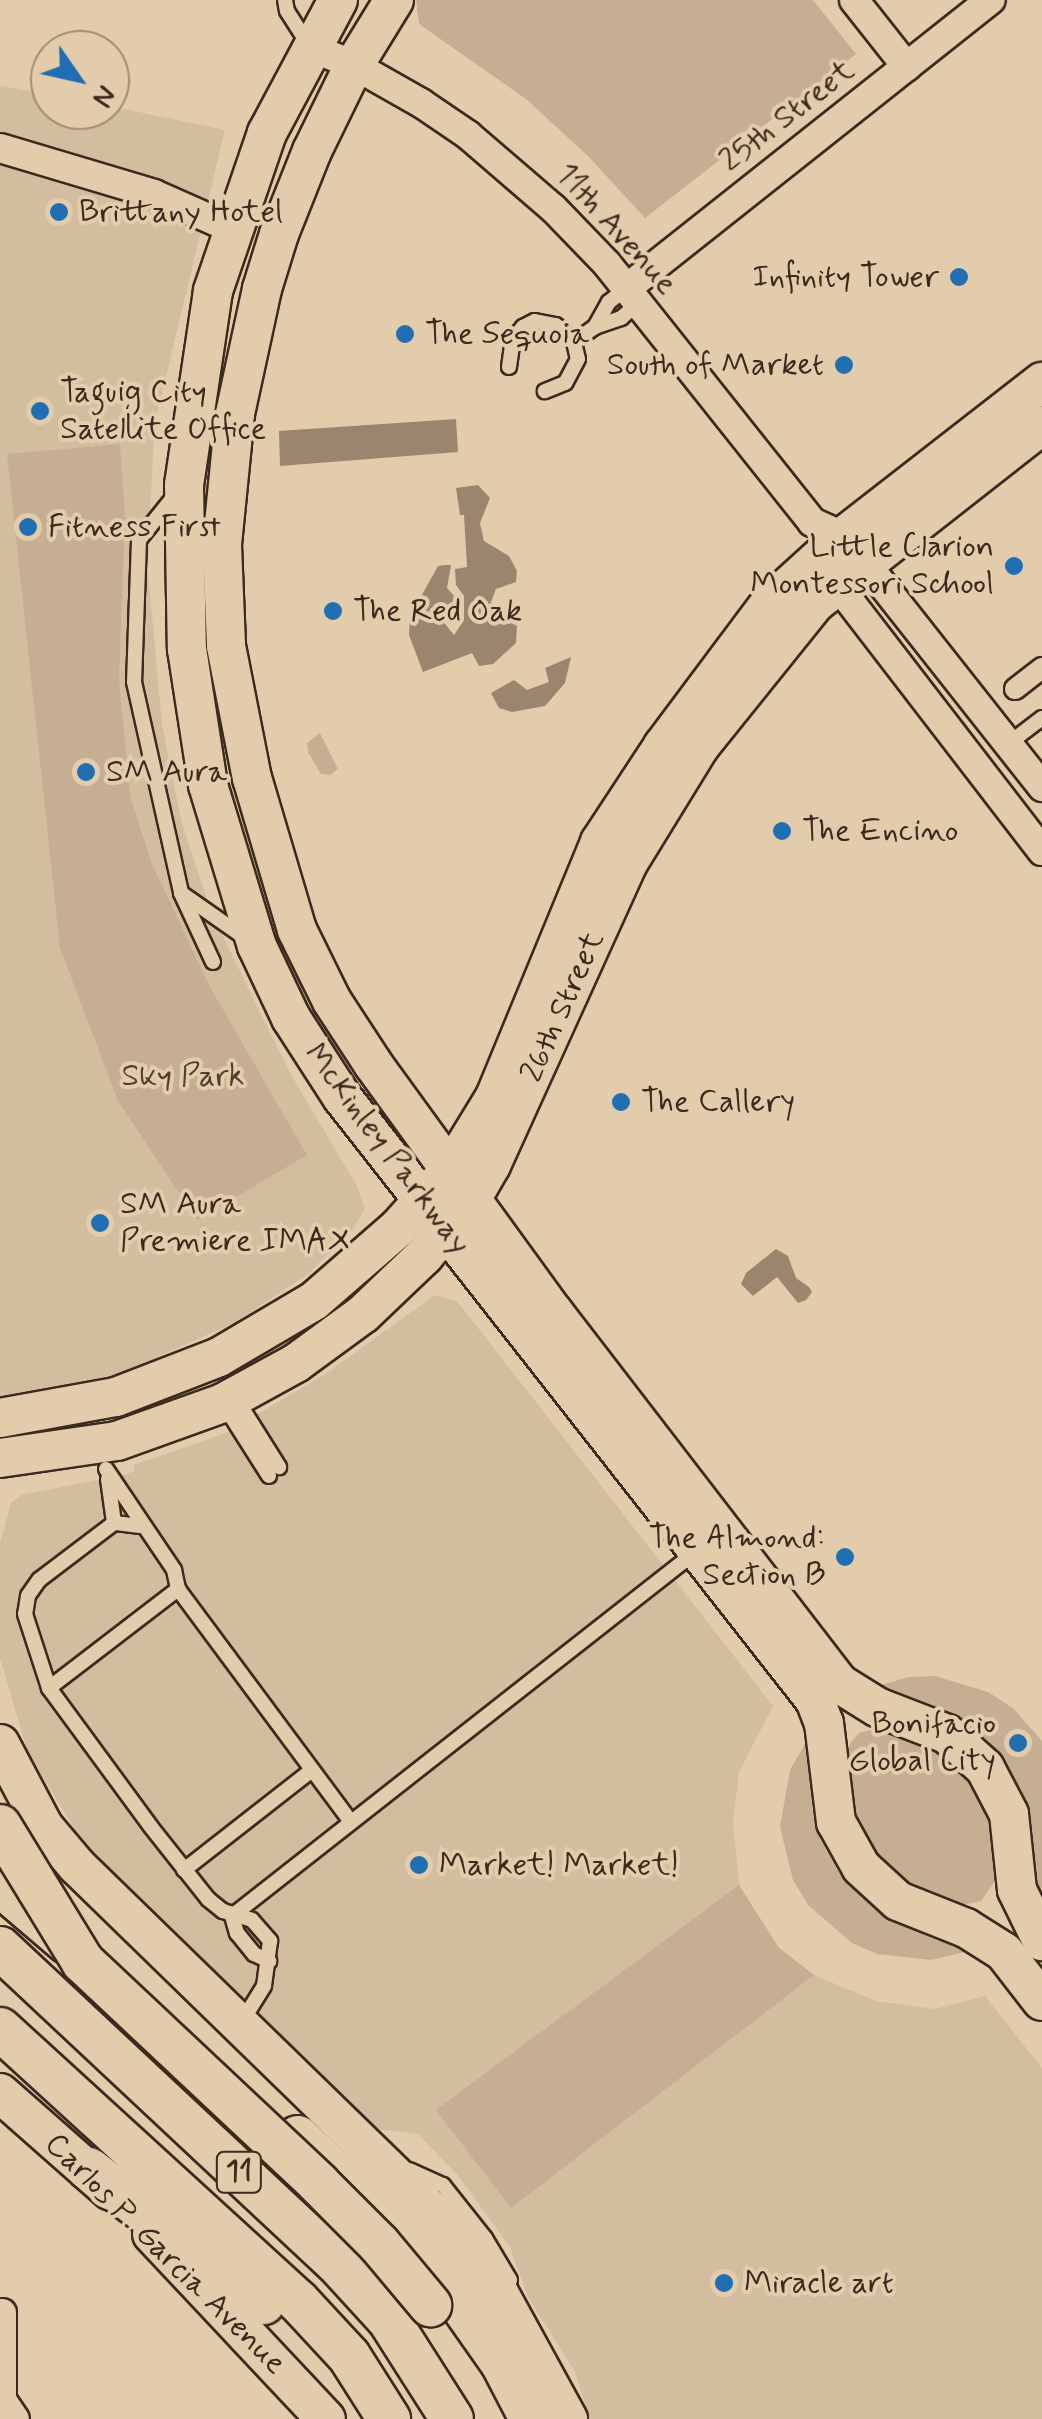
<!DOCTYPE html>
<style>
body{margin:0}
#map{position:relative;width:1042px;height:2419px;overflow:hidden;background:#e3ccac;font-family:Mynerve,sans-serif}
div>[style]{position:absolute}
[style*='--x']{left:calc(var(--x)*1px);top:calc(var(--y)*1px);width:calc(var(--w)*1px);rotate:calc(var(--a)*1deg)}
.built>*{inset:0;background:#d3bd9f}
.green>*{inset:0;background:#c5ae92}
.water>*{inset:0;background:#9a866e}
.roads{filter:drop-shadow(2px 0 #3b2a1e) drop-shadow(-2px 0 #3b2a1e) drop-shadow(0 2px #3b2a1e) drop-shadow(0 -2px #3b2a1e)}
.service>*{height:14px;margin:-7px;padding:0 7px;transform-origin:7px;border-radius:7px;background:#e3ccac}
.pedestrian>*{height:20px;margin:-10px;padding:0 10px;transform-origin:10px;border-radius:10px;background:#e3ccac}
.minor>*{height:28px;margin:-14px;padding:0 14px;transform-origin:14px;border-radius:14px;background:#e3ccac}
.secondary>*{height:38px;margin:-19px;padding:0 19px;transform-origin:19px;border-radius:19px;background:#e3ccac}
.primary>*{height:42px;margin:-21px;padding:0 21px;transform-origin:21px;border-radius:21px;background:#e3ccac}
.bridges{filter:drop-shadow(2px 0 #3b2a1e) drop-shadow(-2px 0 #3b2a1e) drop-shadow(0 2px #3b2a1e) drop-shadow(0 -2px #3b2a1e)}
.primary-bridge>*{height:42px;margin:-21px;padding:0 21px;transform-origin:21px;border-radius:21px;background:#e3ccac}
.dots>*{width:28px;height:28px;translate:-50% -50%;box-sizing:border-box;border:5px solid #e3ccac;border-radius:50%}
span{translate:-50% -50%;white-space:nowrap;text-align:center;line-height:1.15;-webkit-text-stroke:8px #e3ccac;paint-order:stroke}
.shield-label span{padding:2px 8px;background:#e3ccac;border:2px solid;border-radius:8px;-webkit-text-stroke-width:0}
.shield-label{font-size:30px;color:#3b2a1e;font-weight:700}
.street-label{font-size:32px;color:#3b2a1e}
.poi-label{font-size:32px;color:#3b2a1e}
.left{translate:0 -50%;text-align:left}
.right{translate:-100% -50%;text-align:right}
.park-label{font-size:32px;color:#503e2f}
.north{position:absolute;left:30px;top:30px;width:100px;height:100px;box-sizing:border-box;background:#e3ccac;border:2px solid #a08b73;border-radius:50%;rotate:124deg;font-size:28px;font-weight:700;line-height:40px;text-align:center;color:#3b2a1e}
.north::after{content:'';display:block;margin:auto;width:35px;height:45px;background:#1f6fb2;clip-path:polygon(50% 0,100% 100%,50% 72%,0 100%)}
</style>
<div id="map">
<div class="built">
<i style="clip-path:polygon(0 86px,50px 94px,50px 110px,110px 110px,110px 106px,225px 130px,154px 427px,148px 573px,162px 724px,181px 820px,211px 912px,290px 1073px,357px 1186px,365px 1209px,352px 1230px,308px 1274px,234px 1323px,126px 1371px,74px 1388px,0 1396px)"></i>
<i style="clip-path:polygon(435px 1295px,457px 1301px,773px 1706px,739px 1772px,733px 1823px,739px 1884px,756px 1918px,779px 1948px,814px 1975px,876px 2001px,935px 2009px,985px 1996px,1042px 2068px,1042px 2419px,590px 2419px,575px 2372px,528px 2297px,510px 2247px,457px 2174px,418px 2134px,375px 2129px,262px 2029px,86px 1847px,28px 1753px,0 1658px,0 1543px,11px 1503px,21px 1495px,127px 1474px,134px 1471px,134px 1465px,223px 1434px,324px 1375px)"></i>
</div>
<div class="green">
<i style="clip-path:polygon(416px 0,813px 0,856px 54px,645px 218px,588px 156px,526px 99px,419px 24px)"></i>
<i style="clip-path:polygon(120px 444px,125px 517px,119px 679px,130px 796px,152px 864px,210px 987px,307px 1155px,197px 1220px,118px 1101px,60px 948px,7px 454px)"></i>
<i style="clip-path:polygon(320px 733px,338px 769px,330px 775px,321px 774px,308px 752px,307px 743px)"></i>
<i style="clip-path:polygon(935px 1676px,988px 1692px,1013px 1708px,1042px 1741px,1042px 1889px,1029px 1907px,1035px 1881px,1032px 1825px,1022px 1794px,1002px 1762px,955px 1718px,870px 1688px,909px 1677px)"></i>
<i style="clip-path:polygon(816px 1725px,810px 1753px,812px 1808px,820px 1839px,839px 1873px,886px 1918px,938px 1941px,982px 1948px,931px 1960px,877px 1954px,852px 1943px,808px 1905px,793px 1880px,780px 1827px,790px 1770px)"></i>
<i style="clip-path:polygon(890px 1727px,952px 1754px,993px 1810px,1000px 1874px,981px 1901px,962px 1905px,913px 1891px,874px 1856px,846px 1804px,845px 1757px,851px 1742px,860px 1732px)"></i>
<i style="clip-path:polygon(739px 1885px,779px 1948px,814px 1975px,511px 2208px,436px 2110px)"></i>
</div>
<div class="water">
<i style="clip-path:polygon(456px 419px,458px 452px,280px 466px,279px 431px)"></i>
<i style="clip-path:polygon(478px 485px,490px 498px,480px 523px,484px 541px,509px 556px,517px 571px,516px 582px,496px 589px,491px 602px,496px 615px,517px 626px,516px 643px,493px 664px,479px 666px,472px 653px,423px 672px,409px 635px,410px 616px,438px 566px,445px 565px,451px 565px,447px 588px,455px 597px,442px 620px,454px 635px,464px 620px,464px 596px,456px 585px,455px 569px,467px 567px,464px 515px,460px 515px,456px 488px)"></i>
<i style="clip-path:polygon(571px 657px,565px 683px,545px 706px,512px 712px,499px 708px,491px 693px,514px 680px,527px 690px,549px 682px,545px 668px)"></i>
<i style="clip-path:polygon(776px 1249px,788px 1256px,796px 1278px,809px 1287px,812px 1292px,806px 1300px,798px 1303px,777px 1277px,753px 1296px,741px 1284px,746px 1273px)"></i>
</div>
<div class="roads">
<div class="service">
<i style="--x:285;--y:0;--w:11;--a:80"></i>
<i style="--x:287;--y:11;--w:43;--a:57.4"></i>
<i style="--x:595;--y:327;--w:29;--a:-61"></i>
<i style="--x:609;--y:302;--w:23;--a:-38"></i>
<i style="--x:574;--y:342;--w:26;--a:-36"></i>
<i style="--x:595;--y:327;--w:28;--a:-19"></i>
<i style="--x:621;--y:318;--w:23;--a:-40"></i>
<i style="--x:509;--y:367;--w:28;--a:-82"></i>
<i style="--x:513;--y:339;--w:16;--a:-50"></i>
<i style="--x:523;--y:327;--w:13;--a:-27"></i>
<i style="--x:535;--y:321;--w:21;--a:11"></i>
<i style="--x:556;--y:325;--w:25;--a:43"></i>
<i style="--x:574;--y:342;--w:17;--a:77"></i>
<i style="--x:578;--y:359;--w:27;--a:118"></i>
<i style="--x:565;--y:383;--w:22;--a:158"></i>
<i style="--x:176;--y:494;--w:59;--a:128.8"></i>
<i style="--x:139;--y:540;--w:142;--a:92"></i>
<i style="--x:134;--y:682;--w:216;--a:77.4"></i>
<i style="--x:181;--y:893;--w:82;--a:35"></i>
<i style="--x:1008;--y:744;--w:43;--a:-37.4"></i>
<i style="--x:181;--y:893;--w:76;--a:65.1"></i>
<i style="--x:235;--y:1397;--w:83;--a:57.8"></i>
<i style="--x:224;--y:1405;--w:84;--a:57.6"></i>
<i style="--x:106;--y:1469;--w:122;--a:56"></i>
<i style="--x:174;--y:1570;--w:19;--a:78"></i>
<i style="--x:178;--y:1589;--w:290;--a:53.4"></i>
<i style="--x:108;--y:1479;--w:44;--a:82.2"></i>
<i style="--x:140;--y:1526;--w:26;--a:-173"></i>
<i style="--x:114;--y:1523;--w:94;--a:142.8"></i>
<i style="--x:39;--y:1580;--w:19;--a:125"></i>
<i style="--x:28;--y:1596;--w:18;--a:99"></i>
<i style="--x:25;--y:1614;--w:78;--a:72"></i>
<i style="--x:49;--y:1688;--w:172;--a:53.7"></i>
<i style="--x:151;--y:1827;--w:92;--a:51.6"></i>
<i style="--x:208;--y:1899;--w:19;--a:39"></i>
<i style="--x:223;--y:1911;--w:30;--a:17"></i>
<i style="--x:252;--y:1920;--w:28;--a:49"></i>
<i style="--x:270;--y:1941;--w:45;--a:97.6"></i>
<i style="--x:264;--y:1986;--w:44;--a:121.9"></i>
<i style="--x:49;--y:1688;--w:163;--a:-37.5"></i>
<i style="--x:184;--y:1870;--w:162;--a:-38"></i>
<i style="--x:232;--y:1916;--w:593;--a:-38.15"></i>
<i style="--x:232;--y:1916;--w:18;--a:74"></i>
<i style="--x:237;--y:1933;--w:27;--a:51"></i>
<i style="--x:254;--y:1954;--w:17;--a:25"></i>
<i style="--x:409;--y:2170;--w:37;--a:24"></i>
<i style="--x:443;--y:2185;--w:68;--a:51.6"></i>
<i style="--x:485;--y:2238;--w:49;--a:59.2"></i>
</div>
<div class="pedestrian">
<i style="--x:1015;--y:689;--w:34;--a:-38"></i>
</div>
<div class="minor">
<i style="--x:854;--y:0;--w:85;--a:51.7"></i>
<i style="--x:310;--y:47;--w:48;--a:22.2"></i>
<i style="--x:354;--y:65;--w:77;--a:29.6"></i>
<i style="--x:421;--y:103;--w:57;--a:34.2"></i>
<i style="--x:468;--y:135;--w:112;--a:40.7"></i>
<i style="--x:553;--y:208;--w:78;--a:46"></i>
<i style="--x:607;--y:264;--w:330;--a:51.5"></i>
<i style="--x:812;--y:522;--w:35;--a:24"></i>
<i style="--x:844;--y:536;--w:320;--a:51.7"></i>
<i style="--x:0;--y:148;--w:161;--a:16.6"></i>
<i style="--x:154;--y:194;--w:86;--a:23.9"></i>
<i style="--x:627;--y:288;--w:464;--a:-38.4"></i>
<i style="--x:828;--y:573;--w:351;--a:52.4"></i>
<i style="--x:2;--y:2313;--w:87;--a:90"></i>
<i style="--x:2;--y:2400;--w:23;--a:56"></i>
</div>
<div class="secondary">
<i style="--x:338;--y:0;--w:151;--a:118.1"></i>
<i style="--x:267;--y:133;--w:167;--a:108.9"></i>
<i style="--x:213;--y:291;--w:196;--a:98.5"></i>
<i style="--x:184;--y:485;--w:164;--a:89"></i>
<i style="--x:187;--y:649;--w:138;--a:81.2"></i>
<i style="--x:208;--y:785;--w:168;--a:73.1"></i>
<i style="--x:257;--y:946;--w:80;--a:64.7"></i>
<i style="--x:291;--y:1018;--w:94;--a:57.2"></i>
<i style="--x:342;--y:1097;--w:766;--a:51.89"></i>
<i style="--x:815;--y:1700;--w:25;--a:69"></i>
<i style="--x:824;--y:1723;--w:100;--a:83.1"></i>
<i style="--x:836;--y:1822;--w:51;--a:60.9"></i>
<i style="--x:861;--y:1867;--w:50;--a:42.6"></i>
<i style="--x:898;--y:1901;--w:73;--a:21.7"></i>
<i style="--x:966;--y:1928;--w:45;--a:32.3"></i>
<i style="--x:1004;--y:1952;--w:62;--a:52.2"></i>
<i style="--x:394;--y:0;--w:76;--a:121.6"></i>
<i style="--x:354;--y:65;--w:96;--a:116"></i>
<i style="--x:312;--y:151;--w:89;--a:111.7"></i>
<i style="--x:279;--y:234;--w:58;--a:107.2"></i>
<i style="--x:262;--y:289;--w:128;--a:102.2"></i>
<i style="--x:235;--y:414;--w:132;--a:95.7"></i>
<i style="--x:222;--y:545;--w:101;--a:87.7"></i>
<i style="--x:226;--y:646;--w:135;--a:78.9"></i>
<i style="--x:252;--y:778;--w:159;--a:73.5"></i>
<i style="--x:297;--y:930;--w:79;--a:63.8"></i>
<i style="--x:332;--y:1001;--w:75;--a:56.9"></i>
<i style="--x:373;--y:1064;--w:308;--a:54"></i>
<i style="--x:554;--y:1313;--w:468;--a:52.4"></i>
<i style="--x:840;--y:1684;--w:44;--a:31.9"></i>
<i style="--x:877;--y:1707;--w:75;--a:21.1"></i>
<i style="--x:947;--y:1734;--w:51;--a:41.8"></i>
<i style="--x:985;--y:1768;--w:52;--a:62.4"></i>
<i style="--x:1009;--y:1814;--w:76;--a:84"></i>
<i style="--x:1017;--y:1890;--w:57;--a:63.9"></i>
<i style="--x:0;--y:1418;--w:118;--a:-10.3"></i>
<i style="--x:116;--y:1397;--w:110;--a:-21.2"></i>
<i style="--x:219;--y:1357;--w:110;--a:-30.5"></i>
<i style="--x:314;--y:1301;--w:111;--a:-41"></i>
<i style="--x:398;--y:1228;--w:79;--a:-48.1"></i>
<i style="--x:451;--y:1169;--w:84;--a:-58.6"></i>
<i style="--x:495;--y:1097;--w:276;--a:-67.6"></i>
<i style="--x:600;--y:842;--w:115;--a:-56.7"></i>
<i style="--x:663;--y:746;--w:179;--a:-53.2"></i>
<i style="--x:770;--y:603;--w:100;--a:-42.2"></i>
<i style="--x:844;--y:536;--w:251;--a:-37.9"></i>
<i style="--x:0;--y:1458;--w:118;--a:-8.3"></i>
<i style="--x:117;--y:1441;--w:113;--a:-19.7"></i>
<i style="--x:223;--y:1403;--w:83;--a:-28.7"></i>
<i style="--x:296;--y:1363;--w:83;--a:-36.2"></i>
<i style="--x:363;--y:1314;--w:84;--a:-43.6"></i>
<i style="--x:424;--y:1256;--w:75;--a:-50.4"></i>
<i style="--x:472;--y:1198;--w:38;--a:-60"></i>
<i style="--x:491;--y:1165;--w:332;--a:-65.6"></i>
<i style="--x:628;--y:863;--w:137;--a:-58.4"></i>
<i style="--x:700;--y:746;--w:184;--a:-51.2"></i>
<i style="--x:815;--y:603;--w:288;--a:-38.1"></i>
<i style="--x:0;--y:1744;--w:94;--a:62.1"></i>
<i style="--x:44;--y:1827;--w:51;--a:49.8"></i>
<i style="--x:77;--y:1866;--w:520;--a:44.22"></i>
<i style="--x:450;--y:2229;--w:81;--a:52.6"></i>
<i style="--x:499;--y:2293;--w:144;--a:61.3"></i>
<i style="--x:0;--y:2093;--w:148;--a:41.4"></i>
<i style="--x:152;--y:2234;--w:254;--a:46.8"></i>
</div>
<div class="primary">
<i style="--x:0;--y:1885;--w:89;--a:40.5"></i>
<i style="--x:0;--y:1948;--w:461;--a:43.1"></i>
<i style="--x:337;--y:2263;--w:77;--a:47.6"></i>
<i style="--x:389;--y:2320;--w:117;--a:57.5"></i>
<i style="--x:0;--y:2029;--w:403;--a:42.4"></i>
<i style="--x:298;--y:2301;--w:75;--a:47.2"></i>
<i style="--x:349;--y:2356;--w:75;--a:57.6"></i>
<i style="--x:298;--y:2137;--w:186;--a:43.5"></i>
<i style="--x:433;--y:2265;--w:120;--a:54.9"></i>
<i style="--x:502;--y:2363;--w:63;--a:62.6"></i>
<i style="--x:89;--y:2169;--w:220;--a:37.6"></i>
</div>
</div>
<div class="bridges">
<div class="primary-bridge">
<i style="--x:0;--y:1826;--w:159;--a:58.6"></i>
<i style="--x:83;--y:1962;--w:323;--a:43.2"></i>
<i style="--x:318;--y:2183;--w:86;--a:45"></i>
<i style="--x:379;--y:2244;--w:80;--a:50.1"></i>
</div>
</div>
<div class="dots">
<i style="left:59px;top:212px;background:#1f6fb2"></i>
<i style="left:959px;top:277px;background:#1f6fb2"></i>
<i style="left:405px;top:334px;background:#1f6fb2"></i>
<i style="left:844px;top:365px;background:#1f6fb2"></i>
<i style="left:40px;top:411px;background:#1f6fb2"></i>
<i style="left:28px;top:527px;background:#1f6fb2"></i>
<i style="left:1014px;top:566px;background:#1f6fb2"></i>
<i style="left:333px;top:611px;background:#1f6fb2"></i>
<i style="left:86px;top:772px;background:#1f6fb2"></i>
<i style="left:782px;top:831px;background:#1f6fb2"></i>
<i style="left:621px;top:1102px;background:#1f6fb2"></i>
<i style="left:100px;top:1223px;background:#1f6fb2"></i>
<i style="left:845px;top:1557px;background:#1f6fb2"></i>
<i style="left:1018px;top:1743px;background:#1f6fb2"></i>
<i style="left:419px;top:1865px;background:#1f6fb2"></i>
<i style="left:724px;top:2283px;background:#1f6fb2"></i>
</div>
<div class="shield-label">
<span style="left:239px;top:2172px">11</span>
</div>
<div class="street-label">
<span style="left:787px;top:116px;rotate:-38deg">25th Street</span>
<span style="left:616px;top:229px;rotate:48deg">11th Avenue</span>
<span style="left:563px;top:1007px;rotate:-66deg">26th Street</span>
<span style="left:387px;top:1149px;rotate:53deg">McKinley Parkway</span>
<span style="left:165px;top:2254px;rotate:45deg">Carlos P. Garcia Avenue</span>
</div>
<div class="poi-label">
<span class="left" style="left:79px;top:212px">Brittany Hotel</span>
<span class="right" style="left:939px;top:277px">Infinity Tower</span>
<span class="left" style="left:425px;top:334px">The Sequoia</span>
<span class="right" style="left:824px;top:365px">South of Market</span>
<span class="left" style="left:60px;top:411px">Taguig City<br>Satellite Office</span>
<span class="left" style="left:48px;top:527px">Fitness First</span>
<span class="right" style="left:994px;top:566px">Little Clarion<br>Montessori School</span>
<span class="left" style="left:353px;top:611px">The Red Oak</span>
<span class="left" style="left:106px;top:772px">SM Aura</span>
<span class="left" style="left:802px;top:831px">The Encino</span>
<span class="left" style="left:641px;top:1102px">The Callery</span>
<span class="left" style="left:120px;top:1223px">SM Aura<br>Premiere IMAX</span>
<span class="right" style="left:825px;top:1557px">The Almond:<br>Section B</span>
<span class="right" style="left:996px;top:1743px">Bonifacio<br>Global City</span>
<span class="left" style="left:439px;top:1865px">Market! Market!</span>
<span class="left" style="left:744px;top:2283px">Miracle art</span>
</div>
<div class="park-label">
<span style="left:183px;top:1076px">Sky Park</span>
</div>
<div class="north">N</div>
</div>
